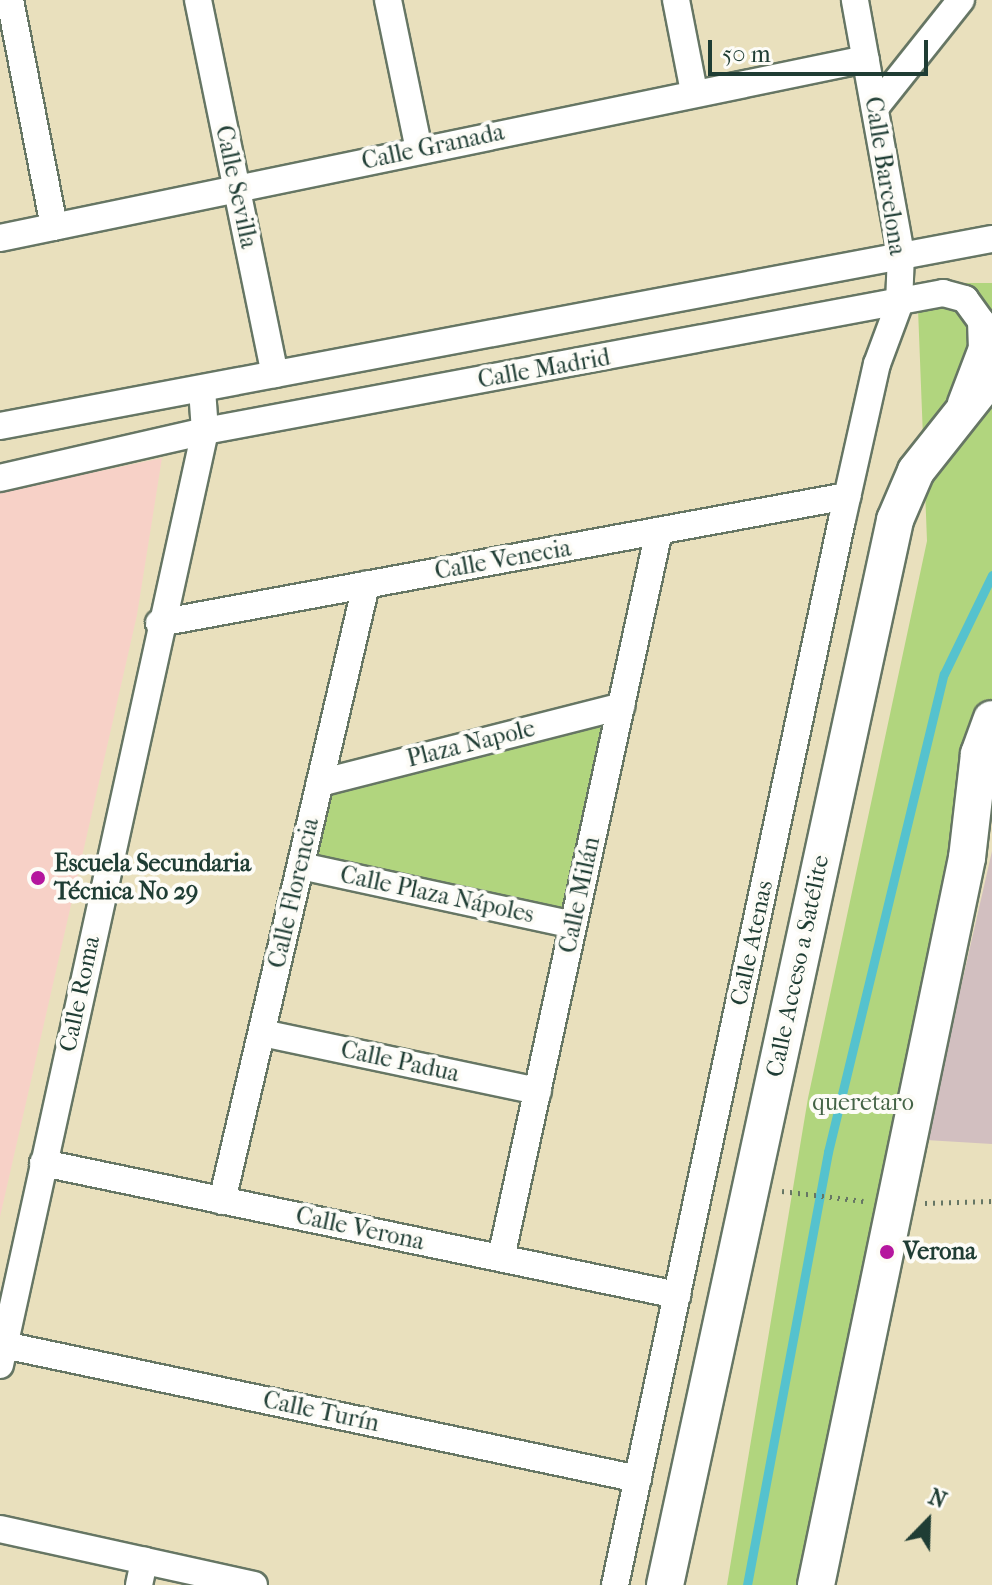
<!DOCTYPE html>
<meta charset="utf-8">
<style>
body{margin:0}
#map{position:relative;width:992px;height:1585px;overflow:hidden;background:#e9e0bd;font-family:"IM FELL French Canon",serif}
div>[style]{position:absolute}
[style*='--x']{left:calc(var(--x)*1px);top:calc(var(--y)*1px);width:calc(var(--w)*1px);rotate:calc(var(--a)*1deg)}
.built>*{inset:0;background:#f7d1c7}
.industrial>*{inset:0;background:#d2bfc0}
.green>*{inset:0;background:#b1d57e}
.stream>*{height:9px;margin:-4.5px;padding:0 4.5px;transform-origin:4.5px;border-radius:4.5px;background:#55c2ce}
.path>*{height:5px;margin-top:-2.5px;transform-origin:0;background:repeating-linear-gradient(90deg,#667664 0 2px,transparent 0 8px)}
.roads{filter:drop-shadow(2px 0 #667664) drop-shadow(-2px 0 #667664) drop-shadow(0 2px #667664) drop-shadow(0 -2px #667664)}
.minor>*{height:26px;margin:-13px;padding:0 13px;transform-origin:13px;border-radius:13px;background:#fff}
.secondary>*{height:36px;margin:-18px;padding:0 18px;transform-origin:18px;border-radius:18px;background:#fff}
.dots>*{width:22px;height:22px;translate:-50% -50%;box-sizing:border-box;border:4px solid #fdfcf7;border-radius:50%}
span{translate:-50% -50%;white-space:nowrap;text-align:center;line-height:1.15;-webkit-text-stroke:8px #fdfcf7;paint-order:stroke}
.street-label{font-size:24px;color:#1f3d34}
.poi-label{font-size:24px;color:#1f3d34;font-weight:700}
.left{translate:0 -50%;text-align:left}
.park-label{font-size:24px;color:#446346}
.north{position:absolute;left:888px;top:1481px;width:80px;height:80px;-webkit-text-stroke:6px #fdfcf7;paint-order:stroke;rotate:23deg;font-size:22px;font-weight:700;line-height:32px;text-align:center;color:#1f3d34}
.north::after{content:'';display:block;margin:auto;width:28px;height:36px;background:#1f3d34;clip-path:polygon(50% 0,100% 100%,50% 72%,0 100%)}
.scale{position:absolute;left:708px;top:40px;width:220px;height:36px;box-sizing:border-box;border:4px solid #1f3d34;border-top:0;padding-left:10px;font-size:24px;line-height:28px;white-space:nowrap;color:#1f3d34;-webkit-text-stroke:6px #fdfcf7;paint-order:stroke}
</style>
<div id="map">
<div class="built">
<i style="clip-path:polygon(162px 458px,137px 615px,0 1217px,0 492px)"></i>
</div>
<div class="industrial">
<i style="clip-path:polygon(992px 851px,992px 1144px,926px 1140px)"></i>
</div>
<div class="green">
<i style="clip-path:polygon(917px 283px,992px 283px,992px 758px,816px 1585px,727px 1585px,808px 1098px,927px 541px)"></i>
<i style="clip-path:polygon(621px 706px,573px 925px,301px 866px,320px 783px)"></i>
</div>
<div class="stream">
<i style="--x:747;--y:1585;--w:441;--a:-79.4"></i>
<i style="--x:828;--y:1152;--w:492;--a:-76.4"></i>
<i style="--x:944;--y:674;--w:110;--a:-64.1"></i>
</div>
<div class="path">
<i style="--x:782;--y:1191;--w:82;--a:7"></i>
<i style="--x:925;--y:1203;--w:67;--a:-1.7"></i>
</div>
<div class="roads">
<div class="minor">
<i style="--x:10;--y:0;--w:231;--a:79"></i>
<i style="--x:198;--y:0;--w:382;--a:78.4"></i>
<i style="--x:388;--y:0;--w:153;--a:78.3"></i>
<i style="--x:676;--y:0;--w:94;--a:78.9"></i>
<i style="--x:875;--y:108;--w:138;--a:-51.5"></i>
<i style="--x:0;--y:238;--w:884;--a:-11.68"></i>
<i style="--x:0;--y:426;--w:1009;--a:-10.68"></i>
<i style="--x:0;--y:478;--w:210;--a:-12.9"></i>
<i style="--x:205;--y:431;--w:751;--a:-10.59"></i>
<i style="--x:943;--y:293;--w:23;--a:15"></i>
<i style="--x:965;--y:299;--w:27;--a:54"></i>
<i style="--x:981;--y:321;--w:27;--a:88"></i>
<i style="--x:982;--y:348;--w:59;--a:110.9"></i>
<i style="--x:159;--y:623;--w:700;--a:-10.46"></i>
<i style="--x:320;--y:783;--w:311;--a:-14.3"></i>
<i style="--x:301;--y:866;--w:278;--a:12.2"></i>
<i style="--x:262;--y:1033;--w:282;--a:11.9"></i>
<i style="--x:43;--y:1163;--w:648;--a:11.76"></i>
<i style="--x:222;--y:1201;--w:633;--a:-76.84"></i>
<i style="--x:501;--y:1258;--w:744;--a:-77.74"></i>
<i style="--x:4;--y:1345;--w:648;--a:11.93"></i>
<i style="--x:0;--y:1365;--w:956;--a:-77.62"></i>
<i style="--x:205;--y:431;--w:42;--a:-94.1"></i>
<i style="--x:0;--y:1529;--w:260;--a:12.4"></i>
<i style="--x:139;--y:1585;--w:25;--a:-78"></i>
<i style="--x:615;--y:1585;--w:1089;--a:-77.97"></i>
<i style="--x:842;--y:520;--w:160;--a:-77.4"></i>
<i style="--x:877;--y:364;--w:63;--a:-69.6"></i>
<i style="--x:899;--y:305;--w:51;--a:-87.8"></i>
<i style="--x:901;--y:254;--w:258;--a:-100.3"></i>
</div>
<div class="secondary">
<i style="--x:665;--y:1585;--w:1090;--a:-77.81"></i>
<i style="--x:895;--y:520;--w:53;--a:-66.8"></i>
<i style="--x:916;--y:471;--w:122;--a:-51.6"></i>
<i style="--x:816;--y:1585;--w:743;--a:-78.27"></i>
<i style="--x:967;--y:858;--w:105;--a:-83.4"></i>
<i style="--x:979;--y:754;--w:37;--a:-70"></i>
</div>
</div>
<div class="dots">
<i style="left:38px;top:878px;background:#b5179e"></i>
<i style="left:887px;top:1252px;background:#b5179e"></i>
</div>
<div class="street-label">
<span style="left:433px;top:147px;rotate:-12deg">Calle Granada</span>
<span style="left:885px;top:176px;rotate:81deg">Calle Barcelona</span>
<span style="left:236px;top:187px;rotate:78deg">Calle Sevilla</span>
<span style="left:544px;top:369px;rotate:-10deg">Calle Madrid</span>
<span style="left:503px;top:560px;rotate:-10deg">Calle Venecia</span>
<span style="left:471px;top:744px;rotate:-14deg">Plaza Napole</span>
<span style="left:294px;top:893px;rotate:-77deg">Calle Florencia</span>
<span style="left:437px;top:895px;rotate:12deg">Calle Plaza Nápoles</span>
<span style="left:580px;top:895px;rotate:-78deg">Calle Milán</span>
<span style="left:752px;top:943px;rotate:-78deg">Calle Atenas</span>
<span style="left:798px;top:966px;rotate:-78deg">Calle Acceso a Satélite</span>
<span style="left:80px;top:994px;rotate:-78deg">Calle Roma</span>
<span style="left:400px;top:1062px;rotate:12deg">Calle Padua</span>
<span style="left:360px;top:1229px;rotate:12deg">Calle Verona</span>
<span style="left:321px;top:1412px;rotate:12deg">Calle Turín</span>
</div>
<div class="poi-label">
<span class="left" style="left:54px;top:878px">Escuela Secundaria<br>Técnica No 29</span>
<span class="left" style="left:903px;top:1252px">Verona</span>
</div>
<div class="park-label">
<span style="left:863px;top:1103px">queretaro</span>
</div>
<div class="north">N</div>
<div class="scale">50 m</div>
</div>
